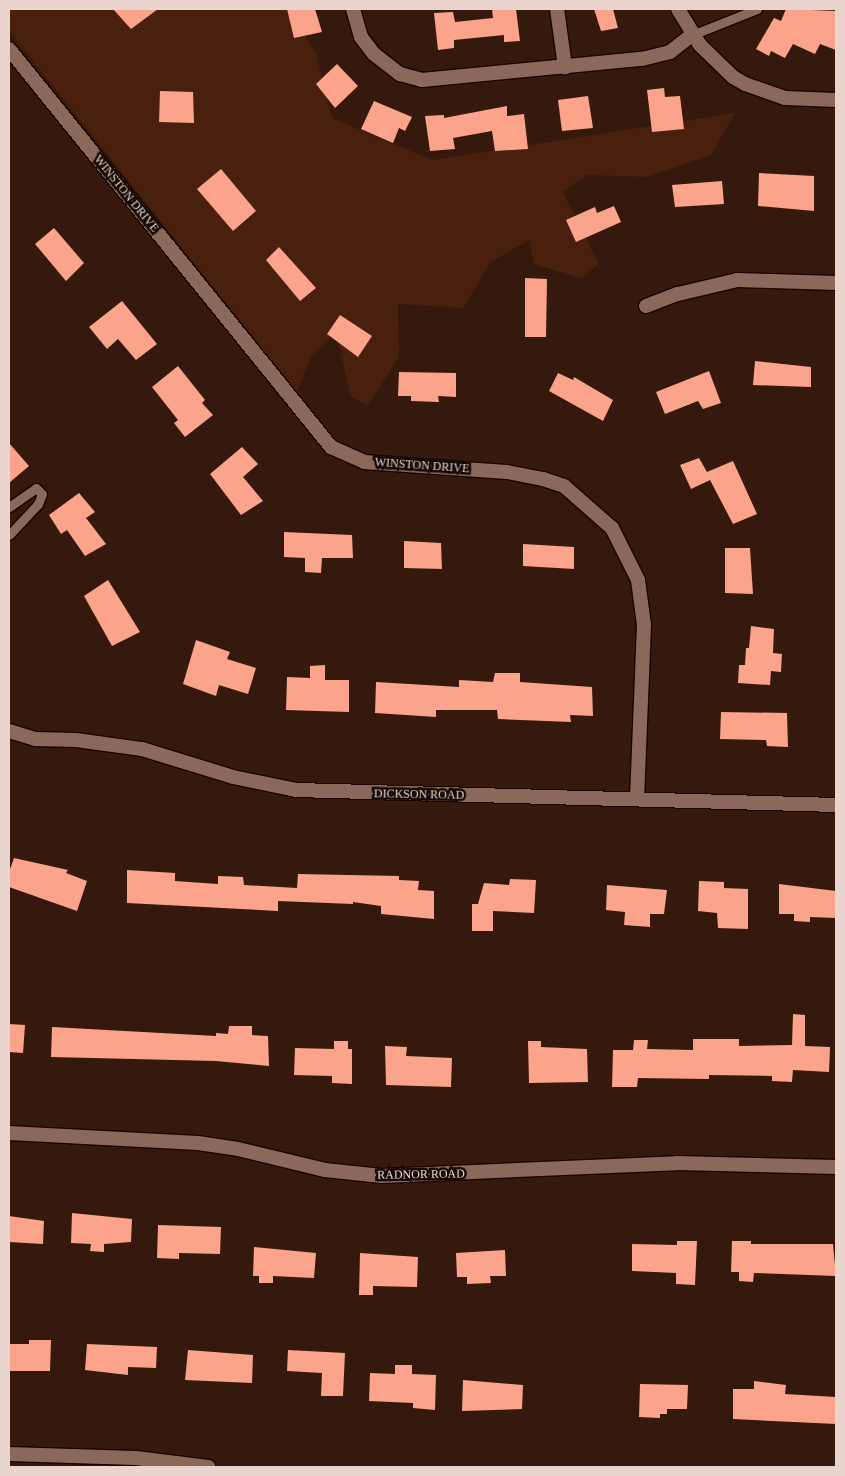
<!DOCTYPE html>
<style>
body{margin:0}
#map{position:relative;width:845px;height:1476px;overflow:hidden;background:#35190d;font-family:Georgia,serif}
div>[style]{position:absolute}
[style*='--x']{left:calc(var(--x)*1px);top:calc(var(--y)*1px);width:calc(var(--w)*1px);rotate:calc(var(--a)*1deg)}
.green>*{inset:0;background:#49200e}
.building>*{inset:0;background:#fca38c}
.roads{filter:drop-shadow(1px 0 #1b0300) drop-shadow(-1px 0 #1b0300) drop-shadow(0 1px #1b0300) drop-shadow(0 -1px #1b0300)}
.service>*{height:9px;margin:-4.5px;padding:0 4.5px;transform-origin:4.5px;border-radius:4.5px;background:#8b695a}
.minor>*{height:14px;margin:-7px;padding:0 7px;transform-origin:7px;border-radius:7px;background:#8b695a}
span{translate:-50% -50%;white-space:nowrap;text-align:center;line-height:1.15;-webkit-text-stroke:5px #140804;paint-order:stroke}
.street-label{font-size:12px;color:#e9d5cd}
.frame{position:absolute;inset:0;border:10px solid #e9d5cd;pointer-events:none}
</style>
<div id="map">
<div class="green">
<i style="clip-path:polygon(9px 9px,287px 9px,316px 53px,332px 118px,432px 160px,735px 113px,711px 155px,647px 177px,587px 175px,563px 192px,599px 264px,581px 278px,534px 264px,529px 240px,491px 262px,463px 308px,398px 304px,399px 357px,368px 405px,351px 397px,336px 333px,311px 356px,297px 392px,9px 31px)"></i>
</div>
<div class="building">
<i style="clip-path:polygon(113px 9px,158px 9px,131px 29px)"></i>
<i style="clip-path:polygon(287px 9px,315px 9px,322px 32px,294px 38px)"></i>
<i style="clip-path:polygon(492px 9px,516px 9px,520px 41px,504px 42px,504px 35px,454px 40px,454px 48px,438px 50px,434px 13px,453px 12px,455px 22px,493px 18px)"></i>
<i style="clip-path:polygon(594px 9px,613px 9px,618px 28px,601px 31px)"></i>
<i style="clip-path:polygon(786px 9px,836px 11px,836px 50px,820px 44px,815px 54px,793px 44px,785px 58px,771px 51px,769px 56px,756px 49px,774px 18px,781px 21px)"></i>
<i style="clip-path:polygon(337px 64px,358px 86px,335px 108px,316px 84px)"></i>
<i style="clip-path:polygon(664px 88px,665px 97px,680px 96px,684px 129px,652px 132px,647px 90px)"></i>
<i style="clip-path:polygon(160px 91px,193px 92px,194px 123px,159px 122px)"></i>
<i style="clip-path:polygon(588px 96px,593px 128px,562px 131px,558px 100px)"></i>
<i style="clip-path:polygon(374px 101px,412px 117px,405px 131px,399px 128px,393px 143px,361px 129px)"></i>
<i style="clip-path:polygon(507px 106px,507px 116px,524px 114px,528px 149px,495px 151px,492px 131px,453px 138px,455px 149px,430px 151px,425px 116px,444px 115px,444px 118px)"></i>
<i style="clip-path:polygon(221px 169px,256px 211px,233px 231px,197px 189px)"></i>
<i style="clip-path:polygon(759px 173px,814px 176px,814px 211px,758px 206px)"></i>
<i style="clip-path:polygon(722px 181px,724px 204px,675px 207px,672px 185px)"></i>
<i style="clip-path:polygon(614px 206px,621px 222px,576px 242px,566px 220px,595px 207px,597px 213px)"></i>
<i style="clip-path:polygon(54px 228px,84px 263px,66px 281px,35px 244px)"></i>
<i style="clip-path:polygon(279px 247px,316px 288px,300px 301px,266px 260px)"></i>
<i style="clip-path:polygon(525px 278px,547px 279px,546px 337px,525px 337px)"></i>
<i style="clip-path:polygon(122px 301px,157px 344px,136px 360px,118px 339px,107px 349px,89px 327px)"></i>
<i style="clip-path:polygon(340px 315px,372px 336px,358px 357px,327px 334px)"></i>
<i style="clip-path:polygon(755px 361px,811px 367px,811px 387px,753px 385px)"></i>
<i style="clip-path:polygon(178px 366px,205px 400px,202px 403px,213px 415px,185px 437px,174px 423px,178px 420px,152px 387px)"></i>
<i style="clip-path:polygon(709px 371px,721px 403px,703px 409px,698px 401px,665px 414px,656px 392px)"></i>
<i style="clip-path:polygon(399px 372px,456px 373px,456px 397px,438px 396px,439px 402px,411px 401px,411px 396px,398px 396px)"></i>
<i style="clip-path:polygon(558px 373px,573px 380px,574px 377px,613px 400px,603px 421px,549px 391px)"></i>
<i style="clip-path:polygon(9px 443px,29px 466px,9px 483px)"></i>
<i style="clip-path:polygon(242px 447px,258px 464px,243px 477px,263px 501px,241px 515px,210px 474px)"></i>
<i style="clip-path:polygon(699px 458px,707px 472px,733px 461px,757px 514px,733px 524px,710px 480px,691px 489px,680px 465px)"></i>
<i style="clip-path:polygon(79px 493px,95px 512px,86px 518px,106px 544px,85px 556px,67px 530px,61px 534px,49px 515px)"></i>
<i style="clip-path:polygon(284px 532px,352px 535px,353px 558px,322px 558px,321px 573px,305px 572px,305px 558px,284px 557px)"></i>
<i style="clip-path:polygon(404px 541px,441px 543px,442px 569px,404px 568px)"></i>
<i style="clip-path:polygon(523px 544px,574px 547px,574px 569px,523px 566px)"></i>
<i style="clip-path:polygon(725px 548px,750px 548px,753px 594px,725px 593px)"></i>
<i style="clip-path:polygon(108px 580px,140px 632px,112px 646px,84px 596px)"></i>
<i style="clip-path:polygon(751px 626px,774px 629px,773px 653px,782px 654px,781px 672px,771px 671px,770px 685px,738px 683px,739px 665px,745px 665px,746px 648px,749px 648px)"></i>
<i style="clip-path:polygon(196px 640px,230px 652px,227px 659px,256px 668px,248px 694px,219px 685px,216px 696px,183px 684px)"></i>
<i style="clip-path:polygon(325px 665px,325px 680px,349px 680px,349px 712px,286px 710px,287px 677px,310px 678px,310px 666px)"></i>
<i style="clip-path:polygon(495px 673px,520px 673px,520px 682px,592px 687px,593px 716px,570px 715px,571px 722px,498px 719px,497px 710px,436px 710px,436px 717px,375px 713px,376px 682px,459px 687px,459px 680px,493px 682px)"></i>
<i style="clip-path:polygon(721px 712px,787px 713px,788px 747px,767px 746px,766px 740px,720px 739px)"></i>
<i style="clip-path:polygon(14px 858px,68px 870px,66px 873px,87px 881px,77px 911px,9px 887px,9px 872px)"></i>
<i style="clip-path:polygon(127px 870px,175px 873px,175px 881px,218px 884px,218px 876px,243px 877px,244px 885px,297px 888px,298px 874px,399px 876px,399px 880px,419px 881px,418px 890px,434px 891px,434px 919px,381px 914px,381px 906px,353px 902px,353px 904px,278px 901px,278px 911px,127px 903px)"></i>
<i style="clip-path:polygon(510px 879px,536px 880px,534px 913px,493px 911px,493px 931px,472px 931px,472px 904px,478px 904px,484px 883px,509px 885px)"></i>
<i style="clip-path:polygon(699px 881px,724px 882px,724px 888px,748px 889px,748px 929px,718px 928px,717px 913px,698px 911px)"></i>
<i style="clip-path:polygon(779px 884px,836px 891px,836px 918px,810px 917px,810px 922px,794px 921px,794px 914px,779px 914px)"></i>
<i style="clip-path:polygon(607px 885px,667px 890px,664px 914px,650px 914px,650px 927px,624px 925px,625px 912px,606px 910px)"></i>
<i style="clip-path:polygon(793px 1014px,805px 1015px,805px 1046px,830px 1047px,829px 1072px,793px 1070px,792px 1082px,772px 1081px,772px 1076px,709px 1075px,709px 1079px,638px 1078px,637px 1087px,612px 1087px,613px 1050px,633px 1050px,634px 1040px,648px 1040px,647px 1049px,693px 1050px,693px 1039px,739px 1039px,739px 1046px,792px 1045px)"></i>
<i style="clip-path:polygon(9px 1024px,25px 1025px,23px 1053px,9px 1052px)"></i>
<i style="clip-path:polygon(229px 1026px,252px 1026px,252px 1035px,268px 1036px,269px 1066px,216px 1061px,51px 1057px,52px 1027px,216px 1036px,216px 1033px,228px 1034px)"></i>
<i style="clip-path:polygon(334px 1041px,348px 1041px,348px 1049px,352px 1049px,352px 1084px,332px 1083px,332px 1076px,294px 1075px,295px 1048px,334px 1049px)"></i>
<i style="clip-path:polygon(528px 1041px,541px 1041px,541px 1047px,587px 1049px,588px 1082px,529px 1083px)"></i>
<i style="clip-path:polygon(385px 1046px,407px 1047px,406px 1056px,452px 1058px,451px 1087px,386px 1085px)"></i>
<i style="clip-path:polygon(72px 1213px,132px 1219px,131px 1242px,104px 1244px,104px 1252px,90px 1251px,91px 1244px,71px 1243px)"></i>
<i style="clip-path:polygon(9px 1216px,44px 1221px,43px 1244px,9px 1242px)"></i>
<i style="clip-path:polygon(158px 1225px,221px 1227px,220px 1254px,179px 1253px,179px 1259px,157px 1258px)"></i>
<i style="clip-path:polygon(677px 1241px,697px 1241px,695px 1285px,676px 1284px,676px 1273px,632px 1271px,632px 1244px,677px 1245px)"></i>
<i style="clip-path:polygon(732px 1241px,751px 1241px,751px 1244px,833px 1244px,836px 1276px,754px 1273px,753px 1282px,739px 1281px,739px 1272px,731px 1272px)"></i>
<i style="clip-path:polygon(254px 1247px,316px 1253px,314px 1278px,273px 1276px,273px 1283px,259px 1283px,259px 1276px,253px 1276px)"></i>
<i style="clip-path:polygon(505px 1250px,506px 1276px,490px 1276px,491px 1283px,467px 1284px,467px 1277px,457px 1277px,456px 1253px)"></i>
<i style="clip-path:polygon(360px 1253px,418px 1257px,417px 1287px,373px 1286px,373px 1295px,359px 1295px)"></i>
<i style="clip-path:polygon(29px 1340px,51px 1340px,50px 1371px,9px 1371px,9px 1344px,29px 1344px)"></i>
<i style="clip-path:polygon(87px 1344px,157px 1347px,156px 1368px,128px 1367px,128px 1375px,85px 1370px)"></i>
<i style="clip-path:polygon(188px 1350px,253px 1355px,252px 1383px,185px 1380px)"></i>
<i style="clip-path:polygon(288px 1350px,345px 1353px,343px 1396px,321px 1396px,322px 1373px,287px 1371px)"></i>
<i style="clip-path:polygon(395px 1365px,412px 1365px,412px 1374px,436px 1375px,435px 1410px,413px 1408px,413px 1403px,369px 1401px,370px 1373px,395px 1374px)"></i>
<i style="clip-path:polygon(463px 1380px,523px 1385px,522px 1409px,462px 1411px)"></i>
<i style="clip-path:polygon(754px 1381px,786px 1385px,785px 1394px,836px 1397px,836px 1424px,733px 1419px,733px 1389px,754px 1389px)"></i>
<i style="clip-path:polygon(640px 1384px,688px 1385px,687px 1409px,667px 1409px,667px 1414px,660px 1414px,660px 1418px,639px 1417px)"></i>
</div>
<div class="roads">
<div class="service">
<i style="--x:692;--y:35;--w:70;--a:-21.8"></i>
<i style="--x:9;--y:507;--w:33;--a:-35"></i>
<i style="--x:36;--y:488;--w:8;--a:45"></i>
<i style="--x:42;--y:494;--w:11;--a:112"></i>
<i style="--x:38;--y:504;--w:42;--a:133.1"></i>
</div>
<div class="minor">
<i style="--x:353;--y:9;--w:29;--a:74"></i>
<i style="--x:361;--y:37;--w:21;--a:53"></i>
<i style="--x:374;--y:54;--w:33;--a:38"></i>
<i style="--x:400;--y:74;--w:23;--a:15"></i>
<i style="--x:422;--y:80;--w:221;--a:-5.5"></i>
<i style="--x:642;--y:59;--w:29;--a:-14"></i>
<i style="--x:670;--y:52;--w:28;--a:-38"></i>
<i style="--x:557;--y:9;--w:59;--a:82.1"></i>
<i style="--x:678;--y:9;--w:42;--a:58.6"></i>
<i style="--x:700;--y:45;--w:46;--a:44.1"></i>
<i style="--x:733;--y:77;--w:14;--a:30"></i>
<i style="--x:745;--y:84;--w:42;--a:19.3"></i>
<i style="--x:785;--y:98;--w:51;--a:2.2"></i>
<i style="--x:9;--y:49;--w:512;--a:51.03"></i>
<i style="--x:331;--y:447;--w:36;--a:24"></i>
<i style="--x:364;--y:462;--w:143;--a:4"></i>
<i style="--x:507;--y:472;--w:37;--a:11"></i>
<i style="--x:543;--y:479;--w:22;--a:18"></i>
<i style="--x:564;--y:486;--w:64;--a:41.2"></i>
<i style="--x:612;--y:528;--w:58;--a:63.4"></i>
<i style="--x:638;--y:580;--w:45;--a:82.4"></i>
<i style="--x:644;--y:625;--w:174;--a:92.3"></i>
<i style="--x:646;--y:306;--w:34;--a:-21"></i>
<i style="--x:678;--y:294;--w:61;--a:-13.3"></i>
<i style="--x:737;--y:280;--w:99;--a:1.7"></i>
<i style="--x:9;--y:731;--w:27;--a:17"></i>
<i style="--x:35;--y:739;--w:41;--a:1.4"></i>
<i style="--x:76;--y:740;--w:67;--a:7.8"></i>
<i style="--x:142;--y:749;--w:95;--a:17.1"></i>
<i style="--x:233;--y:777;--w:64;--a:11.7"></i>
<i style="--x:296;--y:790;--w:540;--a:1.59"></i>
<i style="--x:9;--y:1133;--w:189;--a:3"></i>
<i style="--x:198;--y:1143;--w:40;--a:8.5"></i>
<i style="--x:238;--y:1149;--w:89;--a:13.6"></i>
<i style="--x:325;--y:1170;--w:57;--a:6"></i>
<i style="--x:382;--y:1176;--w:295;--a:-2.5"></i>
<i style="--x:677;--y:1163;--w:159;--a:1.4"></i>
<i style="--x:9;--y:1454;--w:127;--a:1.8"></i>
<i style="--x:136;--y:1458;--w:73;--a:7.1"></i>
</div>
</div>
<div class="street-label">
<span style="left:126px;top:194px;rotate:51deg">WINSTON DRIVE</span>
<span style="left:422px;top:466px;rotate:4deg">WINSTON DRIVE</span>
<span style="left:419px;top:795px;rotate:1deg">DICKSON ROAD</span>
<span style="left:421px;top:1175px;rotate:-1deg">RADNOR ROAD</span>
</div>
<div class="frame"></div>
</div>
